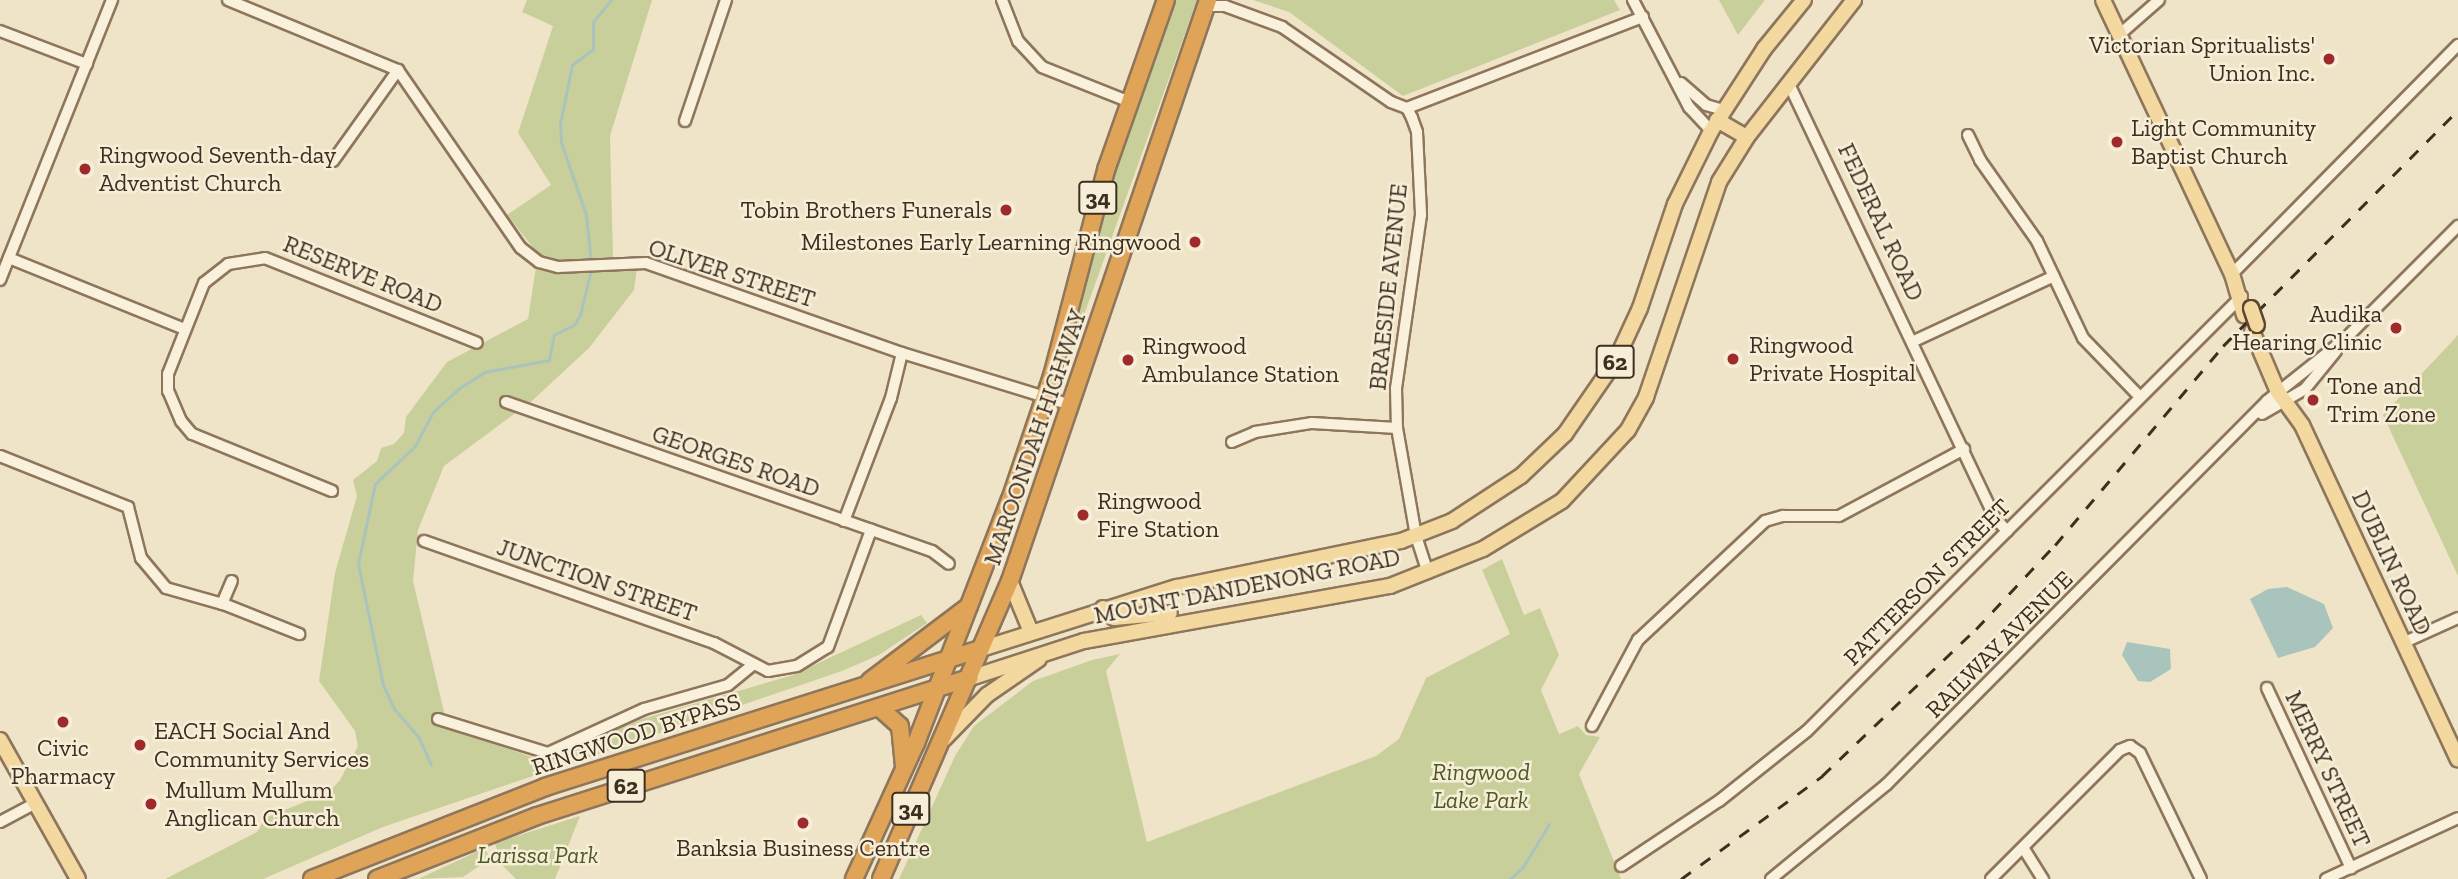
<!DOCTYPE html>
<style>
body{margin:0}
#map{position:relative;width:2458px;height:879px;overflow:hidden;background:#f0e4c8;font-family:"Zilla Slab",serif}
div>[style]{position:absolute}
[style*='--x']{left:calc(var(--x)*1px);top:calc(var(--y)*1px);width:calc(var(--w)*1px);rotate:calc(var(--a)*1deg)}
.green>*{inset:0;background:#c9cf9b}
.water>*{inset:0;background:#a9c4bc}
.stream>*{height:2.5px;margin:-1.25px;padding:0 1.25px;transform-origin:1.25px;border-radius:1.25px;background:#a9c4bc}
.roads{filter:drop-shadow(2px 0 #8d765c) drop-shadow(-2px 0 #8d765c) drop-shadow(0 2px #8d765c) drop-shadow(0 -2px #8d765c)}
.minor>*{height:10px;margin:-5px;padding:0 5px;transform-origin:5px;border-radius:5px;background:#faf1dc}
.major>*{height:14px;margin:-7px;padding:0 7px;transform-origin:7px;border-radius:7px;background:#f3d9a0}
.highway>*{height:16px;margin:-8px;padding:0 8px;transform-origin:8px;border-radius:8px;background:#e0a458}
.rail>*{height:2.5px;margin-top:-1.25px;transform-origin:0;background:repeating-linear-gradient(90deg,#3d2e20 0 12px,transparent 0 24px)}
.bridges{filter:drop-shadow(2px 0 #5b4430) drop-shadow(-2px 0 #5b4430) drop-shadow(0 2px #5b4430) drop-shadow(0 -2px #5b4430)}
.major-bridge>*{height:14px;margin:-7px;padding:0 7px;transform-origin:7px;border-radius:7px;background:#f3d9a0}
.dots>*{width:19px;height:19px;translate:-50% -50%;box-sizing:border-box;border:4px solid #f7eed8;border-radius:50%}
span{translate:-50% -50%;white-space:nowrap;text-align:center;line-height:1.15;-webkit-text-stroke:5px #f7eed8;paint-order:stroke}
.shield-label span{padding:2px 5px;background:#f7eed8;border:2px solid;border-radius:5px;-webkit-text-stroke-width:0}
.shield-label{font-size:23px;color:#3d2e20;font-weight:700}
.poi-label{font-size:24px;color:#3d2e20}
.right{translate:-100% -50%;text-align:right}
.left{translate:0 -50%;text-align:left}
.street-label{font-size:24px;color:#3d2e20}
.park-label{font-size:24px;color:#4d5a26;font-style:italic}
</style>
<div id="map">
<div class="green">
<i style="clip-path:polygon(527px 0,652px 0,610px 136px,613px 257px,559px 261px,539px 255px,507px 215px,551px 185px,518px 133px,553px 26px,522px 12px)"></i>
<i style="clip-path:polygon(1175px 0,1197px 0,1060px 382px,1107px 194px)"></i>
<i style="clip-path:polygon(1253px 0,1614px 0,1620px 10px,1403px 96px,1289px 12px)"></i>
<i style="clip-path:polygon(1719px 0,1765px 0,1738px 35px)"></i>
<i style="clip-path:polygon(536px 267px,557px 273px,637px 268px,634px 290px,589px 348px,533px 400px,444px 466px,418px 530px,413px 581px,445px 716px,442px 725px,540px 760px,642px 719px,793px 675px,921px 615px,927px 623px,879px 655px,842px 671px,383px 827px,263px 879px,165px 879px,257px 832px,265px 818px,329px 792px,340px 780px,358px 746px,355px 731px,319px 681px,335px 573px,357px 496px,353px 480px,377px 461px,381px 448px,394px 444px,404px 433px,406px 417px,447px 362px,528px 319px)"></i>
<i style="clip-path:polygon(2458px 335px,2458px 576px,2383px 415px)"></i>
<i style="clip-path:polygon(1502px 559px,1524px 615px,1540px 608px,1559px 655px,1541px 690px,1559px 734px,1578px 726px,1586px 735px,1600px 737px,1579px 774px,1621px 879px,899px 879px,955px 756px,974px 726px,1033px 681px,1092px 660px,1120px 654px,1106px 671px,1147px 842px,1376px 756px,1399px 739px,1426px 678px,1510px 634px,1482px 570px)"></i>
<i style="clip-path:polygon(580px 816px,555px 879px,516px 879px,502px 865px,495px 843px)"></i>
<i style="clip-path:polygon(485px 848px,490px 859px,463px 877px,418px 879px)"></i>
</div>
<div class="water">
<i style="clip-path:polygon(2287px 587px,2324px 604px,2333px 628px,2315px 647px,2278px 658px,2250px 599px,2268px 589px)"></i>
<i style="clip-path:polygon(2127px 642px,2170px 649px,2171px 669px,2150px 682px,2138px 681px,2122px 655px)"></i>
</div>
<div class="stream">
<i style="--x:591;--y:264;--w:49;--a:-95.8"></i>
<i style="--x:586;--y:215;--w:76;--a:-109.1"></i>
<i style="--x:561;--y:143;--w:19;--a:-93"></i>
<i style="--x:560;--y:124;--w:60;--a:-78.5"></i>
<i style="--x:572;--y:65;--w:26;--a:-37"></i>
<i style="--x:593;--y:49;--w:27;--a:-90"></i>
<i style="--x:593;--y:22;--w:28;--a:-51"></i>
<i style="--x:431;--y:765;--w:30;--a:-114"></i>
<i style="--x:419;--y:738;--w:38;--a:-131"></i>
<i style="--x:394;--y:709;--w:26;--a:-115"></i>
<i style="--x:383;--y:685;--w:124;--a:-101.7"></i>
<i style="--x:358;--y:564;--w:82;--a:-78"></i>
<i style="--x:375;--y:484;--w:55;--a:-43.5"></i>
<i style="--x:415;--y:446;--w:38;--a:-62"></i>
<i style="--x:433;--y:412;--w:38;--a:-42"></i>
<i style="--x:461;--y:387;--w:28;--a:-32"></i>
<i style="--x:485;--y:372;--w:65;--a:-10.6"></i>
<i style="--x:549;--y:360;--w:25;--a:-79"></i>
<i style="--x:554;--y:335;--w:22;--a:-27"></i>
<i style="--x:574;--y:325;--w:12;--a:-59"></i>
<i style="--x:580;--y:315;--w:46;--a:-76.3"></i>
<i style="--x:1510;--y:879;--w:18;--a:-43"></i>
<i style="--x:1523;--y:867;--w:50;--a:-58.8"></i>
</div>
<div class="roads">
<div class="minor">
<i style="--x:228;--y:0;--w:184;--a:22.4"></i>
<i style="--x:398;--y:70;--w:216;--a:55.4"></i>
<i style="--x:521;--y:248;--w:23;--a:38"></i>
<i style="--x:539;--y:262;--w:20;--a:15"></i>
<i style="--x:558;--y:267;--w:88;--a:-2.6"></i>
<i style="--x:646;--y:263;--w:271;--a:19.4"></i>
<i style="--x:902;--y:353;--w:177;--a:17.1"></i>
<i style="--x:1002;--y:0;--w:44;--a:68.7"></i>
<i style="--x:1018;--y:41;--w:35;--a:47"></i>
<i style="--x:1042;--y:67;--w:95;--a:21.7"></i>
<i style="--x:1633;--y:0;--w:121;--a:62.4"></i>
<i style="--x:1689;--y:107;--w:33;--a:47"></i>
<i style="--x:1206;--y:6;--w:19;--a:0"></i>
<i style="--x:1225;--y:6;--w:61;--a:20.2"></i>
<i style="--x:1282;--y:27;--w:132;--a:34.5"></i>
<i style="--x:1391;--y:102;--w:17;--a:21"></i>
<i style="--x:1407;--y:108;--w:11;--a:63"></i>
<i style="--x:1412;--y:118;--w:15;--a:70"></i>
<i style="--x:1417;--y:132;--w:83;--a:87.2"></i>
<i style="--x:1421;--y:215;--w:175;--a:98.2"></i>
<i style="--x:1396;--y:388;--w:40;--a:88.6"></i>
<i style="--x:1397;--y:428;--w:110;--a:80"></i>
<i style="--x:1416;--y:536;--w:39;--a:72"></i>
<i style="--x:0;--y:31;--w:93;--a:20.8"></i>
<i style="--x:2119;--y:35;--w:53;--a:-41.2"></i>
<i style="--x:1788;--y:82;--w:483;--a:64.6"></i>
<i style="--x:1995;--y:518;--w:18;--a:47"></i>
<i style="--x:1681;--y:83;--w:33;--a:41"></i>
<i style="--x:1706;--y:105;--w:18;--a:16"></i>
<i style="--x:1407;--y:108;--w:253;--a:-21.1"></i>
<i style="--x:685;--y:121;--w:128;--a:-71.3"></i>
<i style="--x:1968;--y:135;--w:28;--a:64"></i>
<i style="--x:1980;--y:160;--w:99;--a:54.9"></i>
<i style="--x:2037;--y:241;--w:107;--a:64.6"></i>
<i style="--x:2083;--y:338;--w:82;--a:46"></i>
<i style="--x:333;--y:161;--w:112;--a:-54.5"></i>
<i style="--x:9;--y:258;--w:190;--a:22"></i>
<i style="--x:2232;--y:274;--w:322;--a:-45.4"></i>
<i style="--x:0;--y:280;--w:302;--a:-68.2"></i>
<i style="--x:1914;--y:341;--w:154;--a:-24.9"></i>
<i style="--x:506;--y:402;--w:451;--a:19.3"></i>
<i style="--x:932;--y:551;--w:21;--a:37"></i>
<i style="--x:2262;--y:414;--w:50;--a:-30.2"></i>
<i style="--x:2305;--y:389;--w:49;--a:-50.8"></i>
<i style="--x:1232;--y:442;--w:25;--a:-23"></i>
<i style="--x:1255;--y:432;--w:58;--a:-9"></i>
<i style="--x:1312;--y:423;--w:85;--a:3.4"></i>
<i style="--x:0;--y:456;--w:138;--a:21.7"></i>
<i style="--x:128;--y:507;--w:53;--a:75.7"></i>
<i style="--x:141;--y:558;--w:39;--a:50"></i>
<i style="--x:166;--y:588;--w:62;--a:15.8"></i>
<i style="--x:226;--y:605;--w:79;--a:21.7"></i>
<i style="--x:332;--y:491;--w:151;--a:-157.8"></i>
<i style="--x:192;--y:434;--w:17;--a:-130"></i>
<i style="--x:181;--y:421;--w:33;--a:-113"></i>
<i style="--x:168;--y:391;--w:17;--a:-90"></i>
<i style="--x:168;--y:374;--w:98;--a:-68.4"></i>
<i style="--x:204;--y:283;--w:31;--a:-38"></i>
<i style="--x:228;--y:264;--w:37;--a:-9"></i>
<i style="--x:265;--y:258;--w:228;--a:21.8"></i>
<i style="--x:844;--y:521;--w:132;--a:-69.1"></i>
<i style="--x:891;--y:398;--w:46;--a:-76.3"></i>
<i style="--x:424;--y:541;--w:307;--a:19.4"></i>
<i style="--x:714;--y:643;--w:61;--a:27.4"></i>
<i style="--x:768;--y:671;--w:29;--a:-10"></i>
<i style="--x:797;--y:666;--w:36;--a:-32"></i>
<i style="--x:828;--y:647;--w:125;--a:-69.8"></i>
<i style="--x:222;--y:604;--w:25;--a:-67"></i>
<i style="--x:2405;--y:642;--w:58;--a:-24.4"></i>
<i style="--x:2267;--y:688;--w:199;--a:65"></i>
<i style="--x:438;--y:719;--w:115;--a:17.2"></i>
<i style="--x:548;--y:753;--w:106;--a:-24.6"></i>
<i style="--x:644;--y:709;--w:87;--a:-15.9"></i>
<i style="--x:728;--y:685;--w:33;--a:-39"></i>
<i style="--x:1592;--y:726;--w:98;--a:-61.9"></i>
<i style="--x:1638;--y:640;--w:174;--a:-43.1"></i>
<i style="--x:1765;--y:521;--w:19;--a:-16"></i>
<i style="--x:1783;--y:516;--w:56;--a:0"></i>
<i style="--x:1839;--y:516;--w:142;--a:-28.2"></i>
<i style="--x:0;--y:822;--w:38;--a:-28"></i>
<i style="--x:2024;--y:849;--w:36;--a:58"></i>
<i style="--x:1621;--y:866;--w:118;--a:-33.6"></i>
<i style="--x:1719;--y:801;--w:112;--a:-38.5"></i>
<i style="--x:1807;--y:731;--w:615;--a:-45"></i>
<i style="--x:1771;--y:879;--w:149;--a:-39.3"></i>
<i style="--x:1886;--y:785;--w:541;--a:-45.22"></i>
<i style="--x:2267;--y:401;--w:100;--a:-38.5"></i>
<i style="--x:2345;--y:339;--w:160;--a:-45"></i>
<i style="--x:1991;--y:879;--w:182;--a:-45"></i>
<i style="--x:2120;--y:750;--w:11;--a:-22"></i>
<i style="--x:2130;--y:746;--w:12;--a:35"></i>
<i style="--x:2140;--y:753;--w:140;--a:64.2"></i>
<i style="--x:2326;--y:879;--w:145;--a:-24.8"></i>
</div>
<div class="major">
<i style="--x:2103;--y:0;--w:303;--a:64.8"></i>
<i style="--x:2232;--y:274;--w:43;--a:73.7"></i>
<i style="--x:1717;--y:120;--w:34;--a:30"></i>
<i style="--x:2252;--y:331;--w:66;--a:66.9"></i>
<i style="--x:2278;--y:392;--w:41;--a:54"></i>
<i style="--x:2302;--y:425;--w:369;--a:65"></i>
<i style="--x:1010;--y:581;--w:55;--a:67.6"></i>
<i style="--x:1103;--y:608;--w:15;--a:42"></i>
<i style="--x:1114;--y:618;--w:56;--a:-5.1"></i>
<i style="--x:981;--y:649;--w:206;--a:-17.6"></i>
<i style="--x:1177;--y:587;--w:229;--a:-11.6"></i>
<i style="--x:1401;--y:541;--w:55;--a:-21.4"></i>
<i style="--x:1452;--y:521;--w:82;--a:-33.1"></i>
<i style="--x:1521;--y:476;--w:61;--a:-43.7"></i>
<i style="--x:1565;--y:434;--w:90;--a:-55.4"></i>
<i style="--x:1616;--y:360;--w:57;--a:-65.2"></i>
<i style="--x:1640;--y:308;--w:110;--a:-71.4"></i>
<i style="--x:1675;--y:204;--w:81;--a:-63.7"></i>
<i style="--x:1711;--y:131;--w:98;--a:-57.1"></i>
<i style="--x:1764;--y:49;--w:63;--a:-50.8"></i>
<i style="--x:970;--y:678;--w:120;--a:-18"></i>
<i style="--x:1084;--y:641;--w:311;--a:-10.2"></i>
<i style="--x:1390;--y:586;--w:100;--a:-21.7"></i>
<i style="--x:1483;--y:549;--w:92;--a:-31.3"></i>
<i style="--x:1562;--y:501;--w:97;--a:-47.1"></i>
<i style="--x:1628;--y:430;--w:38;--a:-61"></i>
<i style="--x:1646;--y:397;--w:227;--a:-71.2"></i>
<i style="--x:1719;--y:182;--w:53;--a:-58.1"></i>
<i style="--x:1747;--y:137;--w:174;--a:-52"></i>
<i style="--x:944;--y:739;--w:62;--a:-45.7"></i>
<i style="--x:987;--y:695;--w:63;--a:-34.7"></i>
<i style="--x:0;--y:740;--w:159;--a:60.7"></i>
</div>
<div class="highway">
<i style="--x:870;--y:681;--w:124;--a:-37.1"></i>
<i style="--x:881;--y:709;--w:25;--a:42"></i>
<i style="--x:900;--y:726;--w:41;--a:84.4"></i>
<i style="--x:312;--y:879;--w:251;--a:-21.5"></i>
<i style="--x:545;--y:787;--w:457;--a:-17.6"></i>
<i style="--x:377;--y:879;--w:172;--a:-21.5"></i>
<i style="--x:537;--y:816;--w:454;--a:-17.7"></i>
<i style="--x:854;--y:879;--w:149;--a:-65.5"></i>
<i style="--x:916;--y:743;--w:261;--a:-68.9"></i>
<i style="--x:1010;--y:500;--w:131;--a:-71.3"></i>
<i style="--x:1052;--y:376;--w:213;--a:-75.3"></i>
<i style="--x:1106;--y:170;--w:180;--a:-70.6"></i>
<i style="--x:881;--y:879;--w:325;--a:-66.6"></i>
<i style="--x:1010;--y:581;--w:614;--a:-71.18"></i>
</div>
</div>
<div class="rail">
<i style="--x:1681;--y:879;--w:175;--a:-36.1"></i>
<i style="--x:1822;--y:776;--w:213;--a:-43.7"></i>
<i style="--x:1976;--y:629;--w:115;--a:-46.8"></i>
<i style="--x:2055;--y:545;--w:260;--a:-49.8"></i>
<i style="--x:2223;--y:346;--w:333;--a:-45.1"></i>
</div>
<div class="bridges">
<div class="major-bridge">
<i style="--x:2251;--y:308;--w:18;--a:71"></i>
</div>
</div>
<div class="dots">
<i style="left:2329px;top:59px;background:#9e2a2b"></i>
<i style="left:2117px;top:142px;background:#9e2a2b"></i>
<i style="left:85px;top:169px;background:#9e2a2b"></i>
<i style="left:1006px;top:210px;background:#9e2a2b"></i>
<i style="left:1195px;top:242px;background:#9e2a2b"></i>
<i style="left:2396px;top:328px;background:#9e2a2b"></i>
<i style="left:1733px;top:359px;background:#9e2a2b"></i>
<i style="left:1128px;top:360px;background:#9e2a2b"></i>
<i style="left:2313px;top:400px;background:#9e2a2b"></i>
<i style="left:1083px;top:515px;background:#9e2a2b"></i>
<i style="left:63px;top:722px;background:#9e2a2b"></i>
<i style="left:140px;top:745px;background:#9e2a2b"></i>
<i style="left:151px;top:804px;background:#9e2a2b"></i>
<i style="left:803px;top:823px;background:#9e2a2b"></i>
</div>
<div class="shield-label">
<span style="left:1098px;top:198px">34</span>
<span style="left:1615px;top:362px">62</span>
<span style="left:626px;top:786px">62</span>
<span style="left:911px;top:809px">34</span>
</div>
<div class="poi-label">
<span class="right" style="left:2315px;top:59px">Victorian Spritualists'<br>Union Inc.</span>
<span class="left" style="left:2131px;top:142px">Light Community<br>Baptist Church</span>
<span class="left" style="left:99px;top:169px">Ringwood Seventh-day<br>Adventist Church</span>
<span class="right" style="left:992px;top:210px">Tobin Brothers Funerals</span>
<span class="right" style="left:1181px;top:242px">Milestones Early Learning Ringwood</span>
<span class="right" style="left:2382px;top:328px">Audika<br>Hearing Clinic</span>
<span class="left" style="left:1749px;top:359px">Ringwood<br>Private Hospital</span>
<span class="left" style="left:1142px;top:360px">Ringwood<br>Ambulance Station</span>
<span class="left" style="left:2327px;top:400px">Tone and<br>Trim Zone</span>
<span class="left" style="left:1097px;top:515px">Ringwood<br>Fire Station</span>
<span class="left" style="left:154px;top:745px">EACH Social And<br>Community Services</span>
<span style="left:63px;top:762px">Civic<br>Pharmacy</span>
<span class="left" style="left:165px;top:804px">Mullum Mullum<br>Anglican Church</span>
<span style="left:803px;top:848px">Banksia Business Centre</span>
</div>
<div class="street-label">
<span style="left:1881px;top:222px;rotate:65deg">FEDERAL ROAD</span>
<span style="left:732px;top:273px;rotate:18deg">OLIVER STREET</span>
<span style="left:363px;top:274px;rotate:22deg">RESERVE ROAD</span>
<span style="left:1388px;top:287px;rotate:-84deg">BRAESIDE AVENUE</span>
<span style="left:1035px;top:437px;rotate:-71deg">MAROONDAH HIGHWAY</span>
<span style="left:736px;top:461px;rotate:19deg">GEORGES ROAD</span>
<span style="left:2392px;top:563px;rotate:65deg">DUBLIN ROAD</span>
<span style="left:597px;top:580px;rotate:19deg">JUNCTION STREET</span>
<span style="left:1927px;top:582px;rotate:-45deg">PATTERSON STREET</span>
<span style="left:1247px;top:586px;rotate:-11deg">MOUNT DANDENONG ROAD</span>
<span style="left:1999px;top:644px;rotate:-45deg">RAILWAY AVENUE</span>
<span style="left:636px;top:734px;rotate:-18deg">RINGWOOD BYPASS</span>
<span style="left:2328px;top:769px;rotate:65deg">MERRY STREET</span>
</div>
<div class="park-label">
<span style="left:1481px;top:786px">Ringwood<br>Lake Park</span>
<span style="left:538px;top:855px">Larissa Park</span>
</div>
</div>
